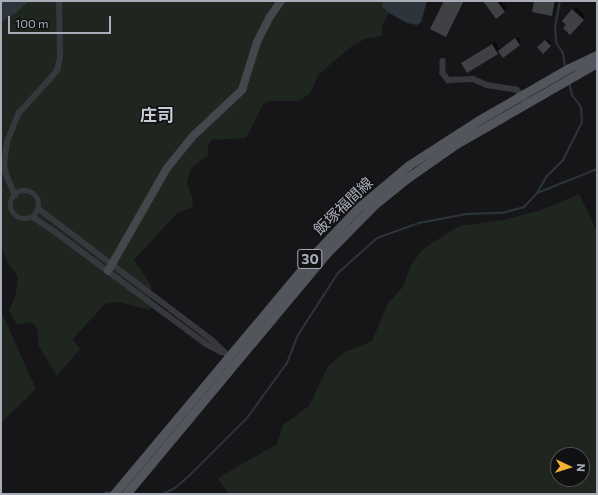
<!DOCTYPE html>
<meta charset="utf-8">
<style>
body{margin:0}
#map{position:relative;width:598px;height:495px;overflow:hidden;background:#161618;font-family:Commissioner,"Noto Sans JP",sans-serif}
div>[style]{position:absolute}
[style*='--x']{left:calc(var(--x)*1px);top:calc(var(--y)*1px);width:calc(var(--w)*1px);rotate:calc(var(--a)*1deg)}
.green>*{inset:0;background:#1e261f}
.water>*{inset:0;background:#2c353c}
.shadow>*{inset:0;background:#0007}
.stream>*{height:2px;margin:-1px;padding:0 1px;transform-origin:1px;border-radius:1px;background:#2c353c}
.building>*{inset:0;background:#404145}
.street>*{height:5.5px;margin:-2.75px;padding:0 2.75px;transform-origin:2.75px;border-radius:2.75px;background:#37383d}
.street>.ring{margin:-2.75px;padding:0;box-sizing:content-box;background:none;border:5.5px solid #37383d;border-radius:50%}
.secondary>*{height:8px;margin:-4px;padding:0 4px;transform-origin:4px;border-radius:4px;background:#45474d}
.primary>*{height:9px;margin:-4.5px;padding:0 4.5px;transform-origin:4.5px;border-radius:4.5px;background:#53555c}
span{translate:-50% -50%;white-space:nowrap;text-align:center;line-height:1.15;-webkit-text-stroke:3px #111113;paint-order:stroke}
.shield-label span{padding:1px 3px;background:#111113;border:1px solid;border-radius:3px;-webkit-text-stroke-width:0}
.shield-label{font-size:14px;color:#a8adb8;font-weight:700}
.street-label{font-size:15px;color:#a8adb8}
.quarter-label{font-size:17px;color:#c9ccd4;font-weight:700}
.frame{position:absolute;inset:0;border:2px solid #a8adb8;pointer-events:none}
.north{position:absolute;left:550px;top:447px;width:40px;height:40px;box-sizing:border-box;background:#111113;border:1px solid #4d4f55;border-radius:50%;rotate:94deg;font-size:11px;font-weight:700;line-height:16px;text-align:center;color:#a8adb8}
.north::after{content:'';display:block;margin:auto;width:14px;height:18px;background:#f2b134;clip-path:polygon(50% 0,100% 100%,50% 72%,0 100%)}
.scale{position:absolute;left:8px;top:16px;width:103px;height:18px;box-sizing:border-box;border:2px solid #a8adb8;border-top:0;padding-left:5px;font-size:12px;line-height:14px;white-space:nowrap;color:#a8adb8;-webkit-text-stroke:3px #111113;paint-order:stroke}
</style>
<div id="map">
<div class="green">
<i style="clip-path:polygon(1px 1px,383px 1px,381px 6px,389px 13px,382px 25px,382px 36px,365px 39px,352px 46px,319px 74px,310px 93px,299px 101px,269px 101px,264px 103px,246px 138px,212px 140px,208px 145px,208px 156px,191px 168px,187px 182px,193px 200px,192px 207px,177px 213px,134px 260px,151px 285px,151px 310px,118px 302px,105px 304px,73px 339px,80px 349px,57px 376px,39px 347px,37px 328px,31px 322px,17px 325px,9px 311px,15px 297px,18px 277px,5px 259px,1px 244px)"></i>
<i style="clip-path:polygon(evenodd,579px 194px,597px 231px,597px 494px,228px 494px,218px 478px,277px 444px,283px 425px,309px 406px,328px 366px,345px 352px,372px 341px,388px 303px,403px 287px,411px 265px,423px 249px,459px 226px,503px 220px,541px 210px,579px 194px,558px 455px,582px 455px,582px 479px,558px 479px,558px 455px)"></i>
<i style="clip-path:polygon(1px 311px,36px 389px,1px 423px)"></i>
</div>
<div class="water">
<i style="clip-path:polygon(1px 1px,29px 1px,16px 13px,1px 22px)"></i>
<i style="clip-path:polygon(383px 1px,427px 1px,421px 22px,417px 25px,407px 23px,389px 13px,381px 6px)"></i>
</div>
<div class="shadow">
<i style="clip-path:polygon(445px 1px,465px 1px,450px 31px,446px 35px)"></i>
<i style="clip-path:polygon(484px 1px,502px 1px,508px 8px,496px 18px)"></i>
<i style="clip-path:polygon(535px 1px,557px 1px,555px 11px,551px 15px)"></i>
<i style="clip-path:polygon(576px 7px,586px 16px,570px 33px,567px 25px,563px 21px)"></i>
<i style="clip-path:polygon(518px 37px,521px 42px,503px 56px,499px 51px,462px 63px,495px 41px,500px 50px)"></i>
<i style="clip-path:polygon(548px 39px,552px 44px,543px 52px,539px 48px)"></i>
</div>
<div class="stream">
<i style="--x:560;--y:1;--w:25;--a:101"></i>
<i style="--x:555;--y:26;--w:16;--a:86"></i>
<i style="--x:556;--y:42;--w:13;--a:58"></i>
<i style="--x:563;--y:53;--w:14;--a:82"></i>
<i style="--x:537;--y:193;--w:65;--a:-21.8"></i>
<i style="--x:103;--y:494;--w:4;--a:-27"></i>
<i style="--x:107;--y:492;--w:4;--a:14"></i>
<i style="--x:163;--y:494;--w:13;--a:-27"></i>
<i style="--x:175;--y:488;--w:21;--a:-41"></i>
<i style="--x:191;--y:474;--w:79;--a:-45"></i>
<i style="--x:247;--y:418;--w:68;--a:-54"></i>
<i style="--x:287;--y:363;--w:30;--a:-69"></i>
<i style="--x:298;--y:335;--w:74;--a:-57.2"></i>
<i style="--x:338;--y:273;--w:52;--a:-41.9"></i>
<i style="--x:377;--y:238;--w:45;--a:-19.7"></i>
<i style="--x:419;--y:223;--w:48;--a:-10.8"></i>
<i style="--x:466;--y:214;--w:36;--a:-2"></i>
<i style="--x:502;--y:213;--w:23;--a:-15"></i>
<i style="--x:524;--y:207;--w:19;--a:-47"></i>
<i style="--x:537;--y:193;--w:20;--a:-60"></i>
<i style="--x:547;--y:176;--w:23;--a:-45"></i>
<i style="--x:563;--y:160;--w:42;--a:-63.4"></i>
<i style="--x:582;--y:122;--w:15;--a:-94"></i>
<i style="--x:581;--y:107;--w:15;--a:-127"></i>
<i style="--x:572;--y:95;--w:12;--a:-104"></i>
</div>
<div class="building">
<i style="clip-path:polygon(444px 1px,464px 1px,446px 37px,430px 29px)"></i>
<i style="clip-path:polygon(483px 1px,497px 1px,505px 12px,496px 19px)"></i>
<i style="clip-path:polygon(534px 1px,555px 1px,552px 16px,532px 12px)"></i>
<i style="clip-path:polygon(572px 9px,584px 20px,570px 35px,563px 28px,566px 25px,562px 21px)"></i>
<i style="clip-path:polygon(515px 38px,520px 45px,503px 58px,498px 51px)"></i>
<i style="clip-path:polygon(545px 40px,551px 46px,543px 54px,537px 47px)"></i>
<i style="clip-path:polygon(492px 44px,498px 54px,467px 73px,461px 63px)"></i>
</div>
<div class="street">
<i style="--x:443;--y:61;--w:12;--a:90"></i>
<i style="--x:443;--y:73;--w:9;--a:54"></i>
<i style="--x:448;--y:80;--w:25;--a:-2"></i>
<i style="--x:473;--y:79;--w:15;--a:23"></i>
<i style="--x:487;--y:85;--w:30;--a:9"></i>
<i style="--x:517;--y:90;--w:16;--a:50"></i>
<i class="ring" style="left:11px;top:191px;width:22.5px;height:22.5px"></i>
<i style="--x:15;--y:196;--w:23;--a:-113"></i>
<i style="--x:6;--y:175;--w:11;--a:-100"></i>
<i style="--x:4;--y:164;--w:22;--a:-82"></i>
<i style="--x:7;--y:142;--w:31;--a:-68"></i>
<i style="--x:19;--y:113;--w:57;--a:-47.9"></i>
<i style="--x:57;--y:71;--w:13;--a:-77"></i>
<i style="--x:60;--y:58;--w:57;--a:-91"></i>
<i style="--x:39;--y:209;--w:216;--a:37.1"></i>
<i style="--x:211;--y:339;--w:28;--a:44"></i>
<i style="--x:33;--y:217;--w:25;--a:34"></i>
<i style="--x:54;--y:231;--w:189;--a:36.6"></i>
<i style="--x:206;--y:344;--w:17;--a:28"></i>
</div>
<div class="secondary">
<i style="--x:108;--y:271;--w:119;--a:-60.2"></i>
<i style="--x:167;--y:168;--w:40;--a:-51"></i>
<i style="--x:192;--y:137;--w:69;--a:-43.2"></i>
<i style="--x:242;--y:90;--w:50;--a:-72.6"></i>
<i style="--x:257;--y:42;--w:27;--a:-63"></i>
<i style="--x:269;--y:18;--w:21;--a:-55"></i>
</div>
<div class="primary">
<i style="--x:114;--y:494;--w:315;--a:-50.1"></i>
<i style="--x:316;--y:252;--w:62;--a:-46.3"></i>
<i style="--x:359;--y:207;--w:65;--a:-40"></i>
<i style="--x:409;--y:165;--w:83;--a:-32.7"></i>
<i style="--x:479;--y:120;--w:104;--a:-30"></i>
<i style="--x:569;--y:68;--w:31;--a:-25"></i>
<i style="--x:126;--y:494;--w:311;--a:-50.2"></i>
<i style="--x:325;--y:255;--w:70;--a:-45.6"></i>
<i style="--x:374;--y:205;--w:41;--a:-39.1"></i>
<i style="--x:406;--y:179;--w:61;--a:-35"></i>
<i style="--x:456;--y:144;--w:163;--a:-29.9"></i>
</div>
<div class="shield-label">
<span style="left:310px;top:259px">30</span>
</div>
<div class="street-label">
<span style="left:343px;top:206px;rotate:-44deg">飯塚福間線</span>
</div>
<div class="quarter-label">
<span style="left:157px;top:115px">庄司</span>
</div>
<div class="frame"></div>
<div class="north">N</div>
<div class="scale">100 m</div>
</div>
